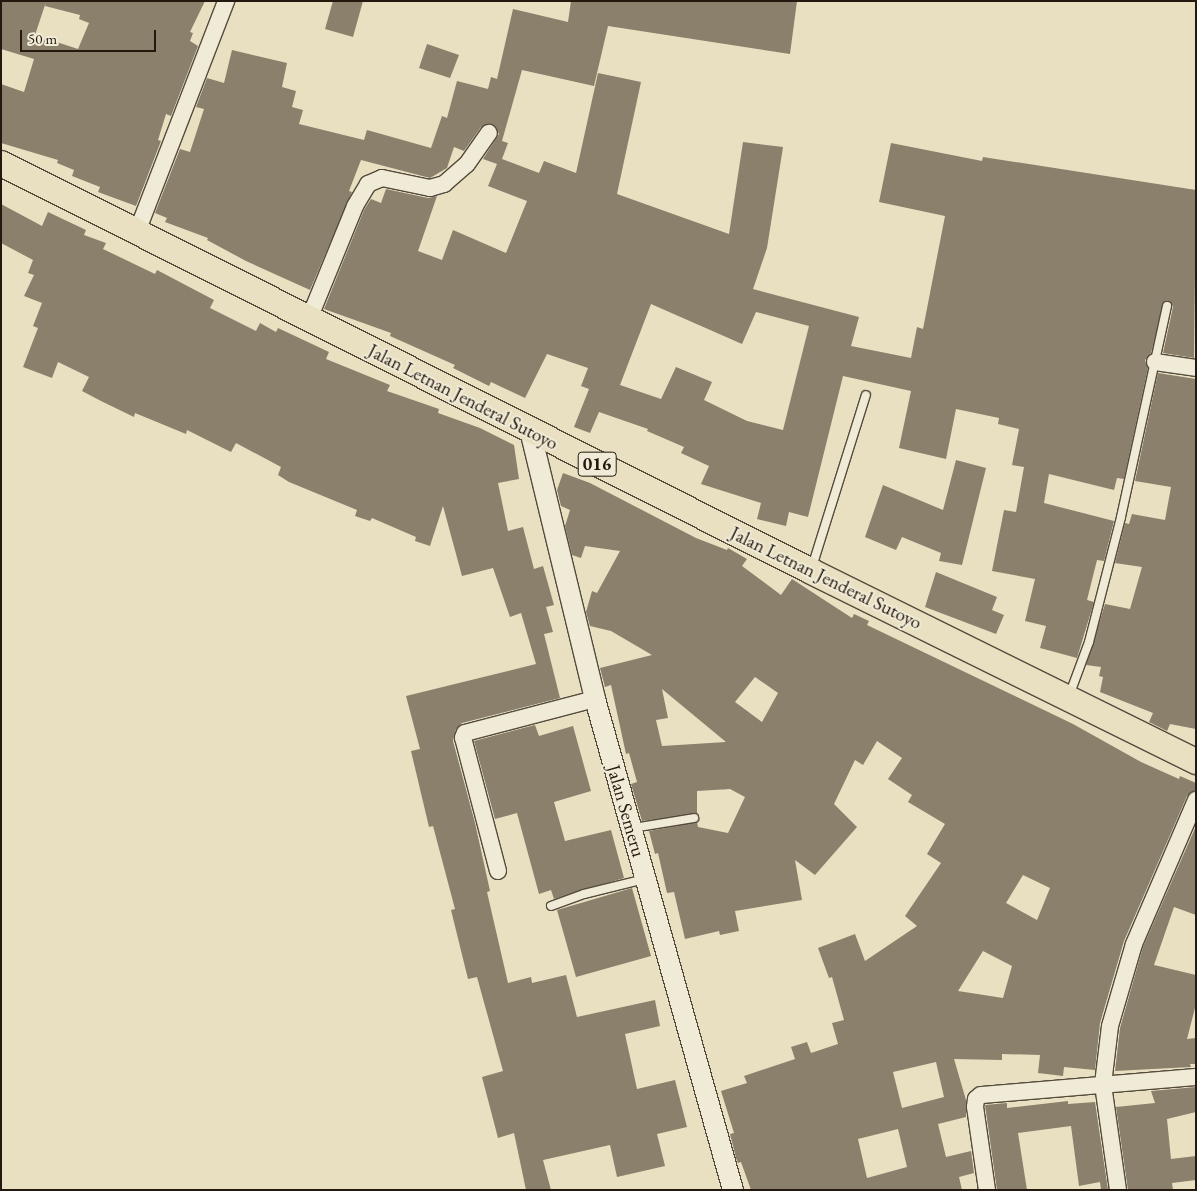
<!DOCTYPE html>
<style>
body{margin:0}
#map{position:relative;width:1197px;height:1191px;overflow:hidden;background:#e8e0c1;font-family:"EB Garamond",serif}
div>[style]{position:absolute}
[style*='--x']{left:calc(var(--x)*1px);top:calc(var(--y)*1px);width:calc(var(--w)*1px);rotate:calc(var(--a)*1deg)}
.building>*{inset:0;background:#8a806c}
.roads{filter:drop-shadow(1px 0 #554a3c) drop-shadow(-1px 0 #554a3c) drop-shadow(0 1px #554a3c) drop-shadow(0 -1px #554a3c)}
.service>*{height:8px;margin:-4px;padding:0 4px;transform-origin:4px;border-radius:4px;background:#f0ebd7}
.minor>*{height:16px;margin:-8px;padding:0 8px;transform-origin:8px;border-radius:8px;background:#f0ebd7}
.tertiary>*{height:20px;margin:-10px;padding:0 10px;transform-origin:10px;border-radius:10px;background:#f0ebd7}
.primary>*{height:25px;margin:-12.5px;padding:0 12.5px;transform-origin:12.5px;border-radius:12.5px;background:#e8e0c1}
span{translate:-50% -50%;white-space:nowrap;text-align:center;line-height:1.15;-webkit-text-stroke:4px #f0ebd7;paint-order:stroke}
.shield-label span{padding:1px 4px;background:#f0ebd7;border:1px solid;border-radius:4px;-webkit-text-stroke-width:0}
.shield-label{font-size:18px;color:#24180f;font-weight:700}
.street-label{font-size:19px;color:#24180f}
.frame{position:absolute;inset:0;border:2px solid #24180f;pointer-events:none}
.scale{position:absolute;left:20px;top:30px;width:136px;height:22px;box-sizing:border-box;border:2px solid #24180f;border-top:0;padding-left:6px;font-size:15px;line-height:18px;white-space:nowrap;color:#24180f;-webkit-text-stroke:4px #f0ebd7;paint-order:stroke}
</style>
<div id="map">
<div class="building">
<i style="clip-path:polygon(evenodd,1px 1px,205px 1px,190px 32px,193px 33px,190px 41px,198px 46px,171px 116px,166px 114px,158px 140px,161px 141px,136px 206px,98px 192px,100px 187px,72px 176px,74px 170px,57px 163px,58px 160px,1px 143px,1px 84px,24px 92px,34px 59px,1px 49px,1px 1px,46px 2px,45px 6px,80px 15px,79px 19px,89px 23px,78px 49px,35px 35px,46px 2px)"></i>
<i style="clip-path:polygon(333px 1px,363px 1px,353px 37px,325px 29px)"></i>
<i style="clip-path:polygon(evenodd,571px 1px,797px 1px,790px 54px,608px 26px,594px 86px,522px 70px,502px 141px,508px 143px,502px 159px,539px 173px,544px 161px,576px 173px,598px 73px,641px 82px,617px 194px,729px 234px,743px 142px,783px 147px,767px 248px,753px 289px,859px 317px,851px 346px,911px 358px,917px 327px,923px 329px,945px 216px,879px 202px,891px 143px,982px 161px,983px 157px,1196px 190px,1194px 358px,1163px 353px,1173px 307px,1170px 302px,1165px 301px,1151px 353px,1145px 360px,1148px 368px,1124px 479px,1117px 478px,1114px 490px,1049px 474px,1044px 503px,1114px 521px,1104px 561px,1097px 560px,1087px 600px,1094px 602px,1077px 658px,1040px 648px,1046px 626px,1025px 621px,1035px 579px,992px 571px,1004px 510px,1016px 512px,1024px 467px,1012px 465px,1019px 429px,998px 424px,999px 418px,956px 409px,946px 459px,899px 448px,911px 391px,843px 376px,808px 517px,789px 512px,786px 526px,757px 519px,761px 503px,701px 484px,709px 466px,681px 453px,684px 447px,647px 431px,648px 429px,599px 412px,590px 433px,574px 427px,589px 389px,581px 386px,588px 368px,547px 354px,525px 398px,491px 382px,489px 386px,453px 368px,455px 365px,390px 336px,391px 333px,324px 309px,364px 210px,371px 199px,381px 203px,386px 189px,428px 198px,437px 196px,418px 251px,442px 260px,453px 230px,506px 253px,527px 201px,488px 186px,497px 164px,483px 159px,499px 134px,494px 125px,481px 127px,464px 151px,454px 147px,447px 168px,430px 178px,361px 160px,349px 191px,352px 192px,310px 290px,246px 261px,207px 240px,208px 238px,165px 222px,167px 218px,155px 213px,180px 149px,190px 152px,204px 109px,196px 107px,207px 78px,224px 83px,232px 50px,287px 63px,282px 87px,296px 91px,292px 107px,303px 110px,299px 124px,364px 140px,367px 130px,431px 148px,442px 116px,447px 118px,457px 81px,488px 89px,491px 77px,497px 79px,513px 9px,568px 22px,571px 1px,651px 304px,742px 344px,756px 312px,809px 326px,783px 430px,747px 421px,704px 400px,712px 382px,676px 367px,661px 399px,620px 385px,651px 304px)"></i>
<i style="clip-path:polygon(427px 44px,459px 55px,450px 78px,419px 68px)"></i>
<i style="clip-path:polygon(1px 204px,42px 226px,48px 212px,86px 230px,84px 235px,106px 243px,103px 249px,155px 274px,157px 270px,214px 300px,210px 308px,256px 331px,260px 323px,276px 332px,278px 328px,329px 352px,326px 359px,390px 385px,387px 391px,439px 409px,438px 413px,480px 428px,514px 445px,519px 479px,498px 483px,508px 531px,523px 527px,534px 569px,543px 566px,554px 605px,546px 607px,553px 632px,544px 634px,560px 698px,462px 723px,456px 729px,453px 741px,475px 823px,490px 891px,487px 892px,508px 983px,531px 977px,532px 983px,566px 975px,577px 1017px,655px 1000px,660px 1026px,625px 1034px,637px 1089px,675px 1080px,687px 1127px,657px 1134px,665px 1166px,617px 1177px,610px 1145px,543px 1160px,551px 1190px,526px 1190px,514px 1133px,498px 1138px,482px 1077px,503px 1071px,477px 977px,468px 979px,451px 910px,455px 909px,433px 826px,429px 827px,411px 751px,420px 749px,406px 696px,536px 664px,521px 613px,510px 617px,493px 568px,462px 576px,443px 506px,430px 546px,415px 541px,416px 537px,372px 518px,370px 521px,355px 516px,357px 510px,289px 482px,278px 475px,281px 467px,236px 443px,231px 452px,187px 430px,186px 434px,135px 413px,134px 417px,101px 401px,82px 391px,89px 377px,58px 362px,52px 378px,23px 367px,38px 328px,33px 326px,42px 303px,24px 296px,34px 275px,28px 273px,33px 260px,1px 243px)"></i>
<i style="clip-path:polygon(1158px 373px,1196px 379px,1196px 729px,1170px 724px,1167px 731px,1149px 722px,1153px 713px,1100px 692px,1103px 677px,1099px 676px,1101px 667px,1086px 665px,1105px 604px,1130px 609px,1142px 567px,1115px 563px,1125px 523px,1129px 524px,1132px 514px,1165px 520px,1171px 487px,1135px 481px)"></i>
<i style="clip-path:polygon(956px 460px,986px 468px,962px 565px,939px 561px,941px 553px,902px 537px,896px 550px,865px 537px,883px 485px,943px 510px)"></i>
<i style="clip-path:polygon(evenodd,563px 473px,590px 483px,696px 538px,727px 550px,728px 548px,747px 559px,742px 566px,781px 595px,792px 579px,852px 618px,854px 614px,869px 621px,867px 625px,1073px 724px,1141px 762px,1179px 779px,1180px 776px,1196px 783px,1196px 790px,1187px 796px,1124px 941px,1100px 1023px,1095px 1070px,1064px 1067px,1063px 1076px,1038px 1073px,1040px 1055px,1002px 1054px,1002px 1060px,954px 1059px,966px 1100px,966px 1117px,938px 1124px,946px 1157px,971px 1151px,974px 1173px,959px 1177px,962px 1190px,751px 1190px,741px 1162px,738px 1163px,736px 1158px,730px 1134px,734px 1133px,721px 1091px,747px 1083px,744px 1076px,795px 1059px,791px 1047px,807px 1042px,811px 1053px,838px 1044px,832px 1023px,844px 1020px,832px 977px,829px 978px,818px 948px,855px 934px,865px 961px,917px 926px,905px 916px,941px 863px,927px 854px,945px 824px,908px 802px,912px 795px,888px 779px,902px 758px,877px 741px,863px 765px,855px 760px,834px 804px,857px 827px,815px 875px,795px 860px,802px 900px,735px 911px,739px 931px,720px 935px,719px 931px,685px 939px,674px 892px,667px 893px,658px 853px,655px 854px,649px 831px,697px 822px,698px 827px,728px 833px,745px 797px,730px 789px,697px 791px,697px 814px,642px 821px,631px 784px,637px 782px,629px 753px,626px 754px,611px 685px,605px 687px,600px 668px,652px 655px,611px 631px,590px 626px,586px 612px,592px 591px,597px 593px,620px 551px,585px 546px,581px 558px,572px 555px,565px 526px,570px 510px,561px 506px,557px 490px,563px 473px,755px 677px,778px 693px,762px 722px,735px 702px,755px 677px,563px 473px,662px 689px,726px 742px,662px 746px,656px 720px,668px 718px,662px 689px,563px 473px,1023px 875px,1050px 888px,1037px 920px,1006px 903px,1023px 875px,563px 473px,983px 951px,1012px 966px,1003px 998px,958px 991px,983px 951px,563px 473px,936px 1062px,944px 1097px,902px 1108px,893px 1072px,936px 1062px,563px 473px,898px 1129px,907px 1167px,867px 1178px,858px 1139px,898px 1129px)"></i>
<i style="clip-path:polygon(936px 572px,997px 597px,992px 610px,1004px 615px,996px 634px,925px 607px)"></i>
<i style="clip-path:polygon(535px 725px,539px 736px,573px 726px,591px 791px,554px 802px,565px 841px,611px 830px,624px 878px,554px 899px,551px 890px,539px 894px,517px 813px,495px 819px,474px 741px)"></i>
<i style="clip-path:polygon(1196px 826px,1196px 915px,1174px 907px,1154px 965px,1196px 975px,1196px 1004px,1187px 1039px,1196px 1038px,1196px 1064px,1190px 1064px,1191px 1067px,1115px 1071px,1120px 1028px,1143px 947px)"></i>
<i style="clip-path:polygon(632px 888px,651px 956px,576px 977px,557px 910px)"></i>
<i style="clip-path:polygon(1196px 1087px,1196px 1112px,1167px 1119px,1171px 1159px,1196px 1156px,1196px 1180px,1172px 1183px,1173px 1190px,1128px 1190px,1116px 1107px,1155px 1103px,1151px 1091px)"></i>
<i style="clip-path:polygon(1068px 1101px,1068px 1104px,1095px 1102px,1108px 1190px,1101px 1190px,1100px 1182px,1079px 1186px,1071px 1126px,1018px 1133px,1027px 1190px,997px 1190px,985px 1105px,1007px 1103px,1007px 1108px)"></i>
</div>
<div class="roads">
<div class="service">
<i style="--x:812;--y:567;--w:180;--a:-72.6"></i>
<i style="--x:1069;--y:696;--w:58;--a:-69.7"></i>
<i style="--x:1089;--y:642;--w:129;--a:-75.6"></i>
<i style="--x:1121;--y:517;--w:216;--a:-77.7"></i>
<i style="--x:633;--y:828;--w:62;--a:-9.3"></i>
<i style="--x:551;--y:906;--w:35;--a:-20"></i>
<i style="--x:584;--y:894;--w:63;--a:-13.8"></i>
</div>
<div class="minor">
<i style="--x:137;--y:232;--w:248;--a:-68.9"></i>
<i style="--x:309;--y:319;--w:122;--a:-67.8"></i>
<i style="--x:355;--y:206;--w:26;--a:-59"></i>
<i style="--x:368;--y:184;--w:15;--a:-23"></i>
<i style="--x:382;--y:178;--w:49;--a:11.8"></i>
<i style="--x:430;--y:188;--w:15;--a:-16"></i>
<i style="--x:444;--y:184;--w:30;--a:-41"></i>
<i style="--x:467;--y:164;--w:38;--a:-55"></i>
<i style="--x:1155;--y:362;--w:41;--a:8.3"></i>
<i style="--x:498;--y:871;--w:138;--a:-104.7"></i>
<i style="--x:463;--y:738;--w:5;--a:-68"></i>
<i style="--x:465;--y:733;--w:134;--a:-14.7"></i>
<i style="--x:987;--y:1190;--w:84;--a:-98.2"></i>
<i style="--x:975;--y:1107;--w:8;--a:-83"></i>
<i style="--x:976;--y:1099;--w:6;--a:-39"></i>
<i style="--x:981;--y:1095;--w:216;--a:-4.8"></i>
<i style="--x:1118;--y:1190;--w:107;--a:-98.1"></i>
<i style="--x:1103;--y:1084;--w:58;--a:-83.1"></i>
<i style="--x:1110;--y:1026;--w:85;--a:-73.7"></i>
<i style="--x:1134;--y:944;--w:157;--a:-66.7"></i>
</div>
<div class="tertiary">
<i style="--x:530;--y:430;--w:277;--a:76.4"></i>
<i style="--x:595;--y:699;--w:510;--a:74.3"></i>
</div>
<div class="primary">
<i style="--x:1;--y:163;--w:907;--a:26.73"></i>
<i style="--x:811;--y:571;--w:429;--a:26.3"></i>
</div>
</div>
<div class="shield-label">
<span style="left:597px;top:464px">016</span>
</div>
<div class="street-label">
<span style="left:463px;top:397px;rotate:27deg">Jalan Letnan Jenderal Sutoyo</span>
<span style="left:826px;top:578px;rotate:26deg">Jalan Letnan Jenderal Sutoyo</span>
<span style="left:626px;top:811px;rotate:74deg">Jalan Semeru</span>
</div>
<div class="frame"></div>
<div class="scale">50 m</div>
</div>
